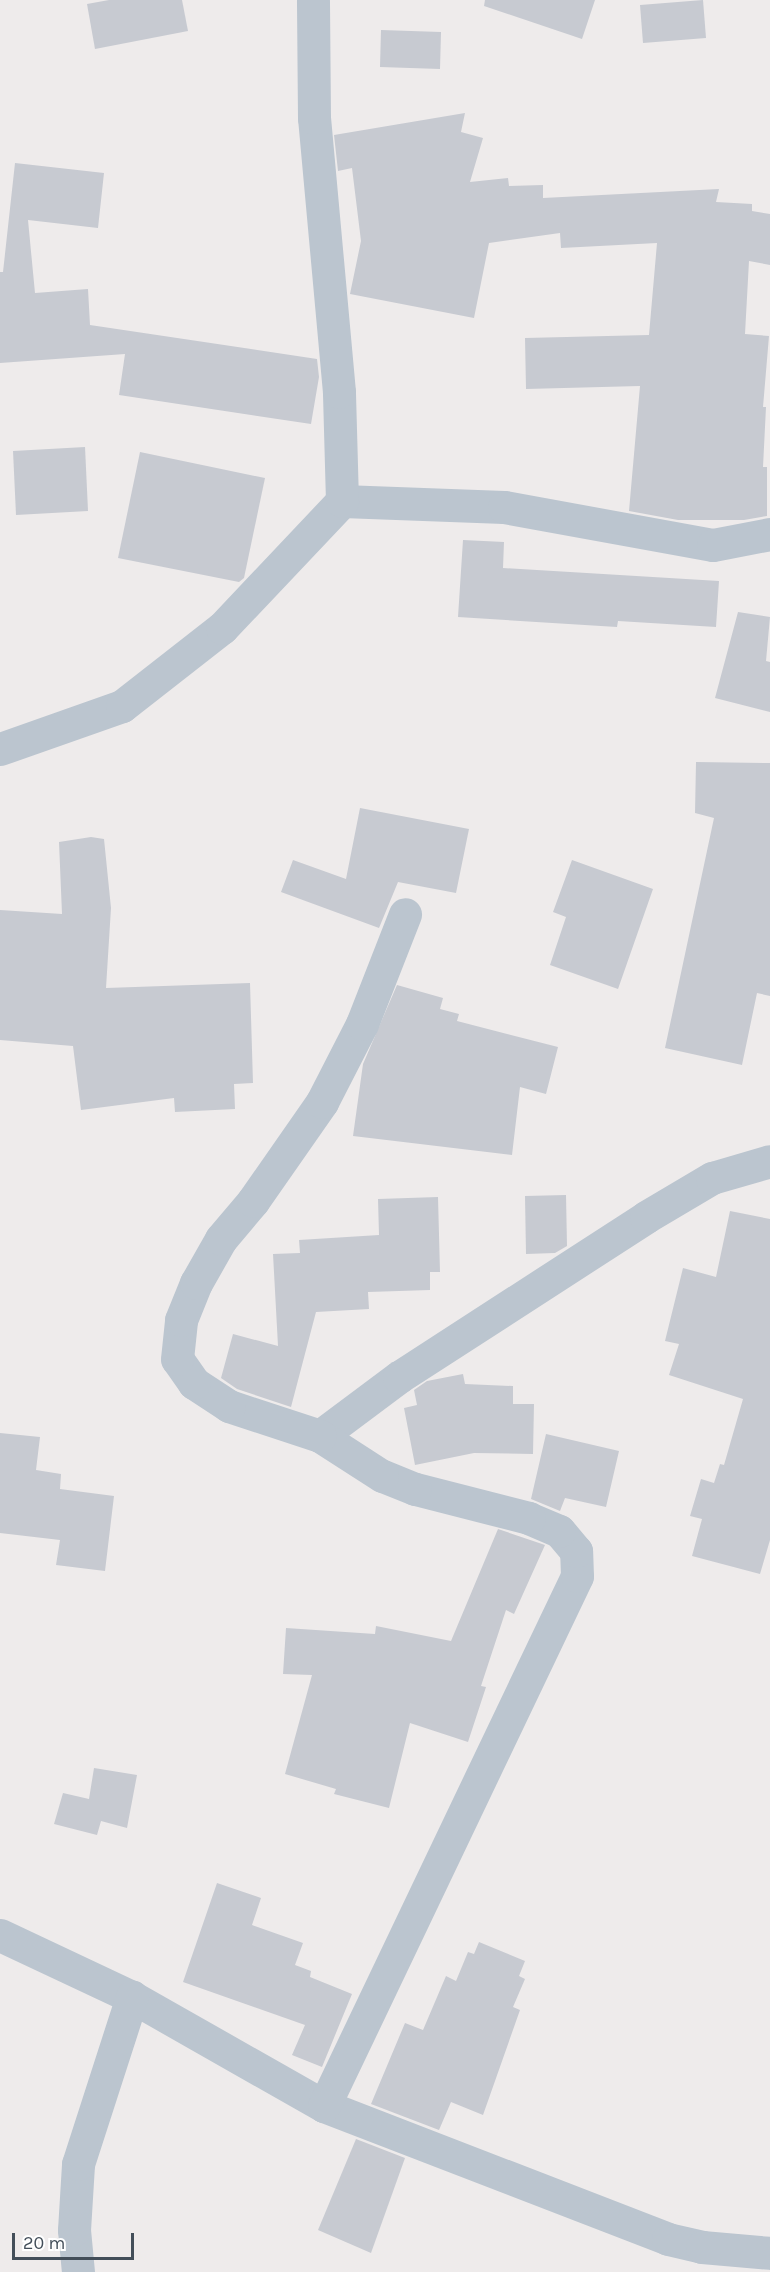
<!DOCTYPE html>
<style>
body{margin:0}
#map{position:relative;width:770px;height:2272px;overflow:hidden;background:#eeebeb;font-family:Karla,sans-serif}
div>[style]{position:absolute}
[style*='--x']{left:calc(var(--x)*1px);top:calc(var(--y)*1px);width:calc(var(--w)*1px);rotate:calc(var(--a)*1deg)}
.building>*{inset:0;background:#c7cad1}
.minor>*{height:33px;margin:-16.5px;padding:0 16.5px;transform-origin:16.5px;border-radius:16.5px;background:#bbc5cf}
span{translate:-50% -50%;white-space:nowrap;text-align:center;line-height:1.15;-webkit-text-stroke:4.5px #fff;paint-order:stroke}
.scale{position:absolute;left:12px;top:2233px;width:122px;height:27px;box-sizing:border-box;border:3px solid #434e59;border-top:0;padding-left:8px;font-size:18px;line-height:21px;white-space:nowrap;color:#434e59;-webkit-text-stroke:4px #fff;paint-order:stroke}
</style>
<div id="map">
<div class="building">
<i style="clip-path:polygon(109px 0,182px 0,188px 31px,95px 49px,87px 4px)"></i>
<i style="clip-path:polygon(485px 0,595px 0,582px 39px,484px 6px)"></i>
<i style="clip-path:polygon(703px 0,706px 38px,643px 43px,640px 5px)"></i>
<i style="clip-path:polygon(381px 30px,441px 32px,440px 69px,380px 67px)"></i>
<i style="clip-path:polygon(465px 113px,461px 132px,483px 138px,470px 182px,508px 178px,509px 186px,543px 185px,543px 198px,719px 189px,716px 202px,752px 204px,752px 211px,770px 214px,770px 265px,749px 261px,745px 334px,769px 336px,763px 407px,766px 407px,763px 467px,767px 467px,767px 516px,744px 520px,678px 520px,629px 511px,640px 386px,526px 389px,525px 338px,649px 335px,657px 243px,561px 248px,560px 233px,489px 243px,474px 318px,350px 294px,361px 241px,352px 168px,338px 171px,334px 135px)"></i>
<i style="clip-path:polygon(15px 163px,104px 173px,98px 228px,28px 220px,35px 293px,88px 289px,90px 325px,317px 359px,319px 377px,311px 424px,119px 395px,125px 354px,0 363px,0 272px,3px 272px)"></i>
<i style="clip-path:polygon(85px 447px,88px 511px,16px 515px,13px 451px)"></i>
<i style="clip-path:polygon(140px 452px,265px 478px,244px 578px,239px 582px,118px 558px)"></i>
<i style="clip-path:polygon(463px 540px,504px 542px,503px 568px,719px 581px,716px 627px,618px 621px,617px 627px,458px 617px)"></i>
<i style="clip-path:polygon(738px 612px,770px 617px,766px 661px,770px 662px,770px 712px,715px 698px)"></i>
<i style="clip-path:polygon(696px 762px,770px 763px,770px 996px,757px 993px,742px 1065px,665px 1048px,714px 818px,695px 813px)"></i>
<i style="clip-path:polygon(360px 808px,469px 829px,456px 893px,398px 882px,379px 928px,281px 892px,293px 860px,346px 879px)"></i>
<i style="clip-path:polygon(91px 837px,104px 839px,111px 908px,106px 988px,250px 983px,253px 1083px,234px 1084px,235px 1109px,175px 1112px,174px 1098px,81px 1110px,73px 1046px,0 1040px,0 910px,62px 914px,59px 842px)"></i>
<i style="clip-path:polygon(572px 860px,653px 889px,618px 989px,550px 965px,566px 917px,553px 912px)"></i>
<i style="clip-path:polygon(397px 985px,443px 998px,440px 1009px,459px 1014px,457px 1021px,558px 1047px,546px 1094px,520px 1087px,512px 1155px,353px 1136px,363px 1064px)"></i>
<i style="clip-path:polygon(566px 1195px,567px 1246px,555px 1253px,526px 1254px,525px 1196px)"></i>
<i style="clip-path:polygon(438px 1197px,440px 1272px,430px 1272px,430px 1290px,368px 1292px,369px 1309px,316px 1312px,291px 1407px,237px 1389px,221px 1378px,233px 1334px,278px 1346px,273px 1254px,300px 1253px,299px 1240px,379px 1235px,378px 1199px)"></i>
<i style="clip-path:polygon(730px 1211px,770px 1219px,770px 1540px,760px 1574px,692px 1556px,702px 1519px,690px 1516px,701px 1479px,714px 1483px,720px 1464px,724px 1465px,743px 1399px,669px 1375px,679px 1344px,665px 1341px,683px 1268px,716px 1277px)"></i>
<i style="clip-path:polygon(463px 1374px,465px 1384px,513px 1386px,513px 1404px,534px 1404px,533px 1454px,474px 1453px,415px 1465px,404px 1408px,417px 1405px,414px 1390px,427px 1381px)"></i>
<i style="clip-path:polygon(0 1433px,40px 1437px,36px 1470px,61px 1474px,60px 1489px,114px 1496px,105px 1571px,56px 1565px,60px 1540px,0 1533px)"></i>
<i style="clip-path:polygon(546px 1434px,619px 1451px,606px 1507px,565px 1498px,560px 1511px,531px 1499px)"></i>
<i style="clip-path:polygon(498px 1529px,545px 1545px,514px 1614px,506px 1610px,481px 1686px,486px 1687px,468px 1742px,410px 1723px,389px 1808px,334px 1794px,336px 1789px,285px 1774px,312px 1675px,283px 1674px,286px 1628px,375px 1634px,376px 1626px,451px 1641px)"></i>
<i style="clip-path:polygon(94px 1768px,137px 1775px,127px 1828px,101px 1821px,97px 1835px,54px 1824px,63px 1793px,89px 1799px)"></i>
<i style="clip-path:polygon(217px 1883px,261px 1898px,252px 1925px,303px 1943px,295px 1965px,311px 1971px,310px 1977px,352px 1994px,322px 2067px,292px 2055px,305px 2025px,183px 1982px)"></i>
<i style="clip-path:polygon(479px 1942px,525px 1961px,519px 1976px,525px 1979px,513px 2007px,520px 2010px,483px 2115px,451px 2102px,439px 2130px,371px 2104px,405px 2023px,423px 2030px,446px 1976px,456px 1981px,468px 1952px,474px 1954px)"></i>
<i style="clip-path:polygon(356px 2139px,405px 2158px,371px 2253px,318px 2230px)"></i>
</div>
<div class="minor">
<i style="--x:342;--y:501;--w:162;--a:2.1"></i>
<i style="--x:504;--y:507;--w:212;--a:10.3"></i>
<i style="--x:713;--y:545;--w:58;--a:-10.9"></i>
<i style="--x:0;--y:749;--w:129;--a:-19.4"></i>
<i style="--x:122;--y:706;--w:127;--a:-38"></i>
<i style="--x:222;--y:628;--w:175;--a:-46.6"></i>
<i style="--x:342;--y:501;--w:109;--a:-91.6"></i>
<i style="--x:339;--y:392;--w:275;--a:-95.2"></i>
<i style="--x:314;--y:118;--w:118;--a:-90.5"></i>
<i style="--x:320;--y:1436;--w:99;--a:-36.8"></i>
<i style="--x:399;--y:1377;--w:294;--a:-32.9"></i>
<i style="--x:646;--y:1217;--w:77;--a:-30.6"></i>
<i style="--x:712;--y:1178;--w:60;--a:-16.3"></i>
<i style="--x:0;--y:1935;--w:146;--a:25.2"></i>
<i style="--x:132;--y:1997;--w:221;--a:29.6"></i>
<i style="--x:324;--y:2106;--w:369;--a:21.1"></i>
<i style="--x:668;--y:2239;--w:35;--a:13"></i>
<i style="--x:702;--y:2247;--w:68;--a:5"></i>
<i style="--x:324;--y:2106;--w:587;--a:-64.48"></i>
<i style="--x:577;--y:1576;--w:25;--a:-92"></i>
<i style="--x:576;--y:1551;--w:26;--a:-130"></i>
<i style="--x:559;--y:1531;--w:33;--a:-157"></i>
<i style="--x:529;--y:1518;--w:118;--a:-165.7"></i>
<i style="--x:415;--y:1489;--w:35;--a:-158"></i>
<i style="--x:382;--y:1476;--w:74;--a:-147.2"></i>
<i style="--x:320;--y:1436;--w:96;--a:-161.8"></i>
<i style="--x:229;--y:1406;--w:42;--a:-146.7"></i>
<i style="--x:194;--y:1383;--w:29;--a:-125"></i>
<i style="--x:177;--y:1359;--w:39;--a:-84"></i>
<i style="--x:181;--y:1320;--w:40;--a:-68"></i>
<i style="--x:196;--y:1283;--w:51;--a:-60.4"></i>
<i style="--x:221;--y:1239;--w:50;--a:-49.9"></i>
<i style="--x:253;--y:1201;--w:121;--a:-55.1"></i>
<i style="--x:322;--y:1102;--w:88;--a:-62.9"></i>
<i style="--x:362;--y:1024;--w:118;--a:-68.6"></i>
<i style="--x:78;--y:2272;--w:42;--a:-95.4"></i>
<i style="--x:74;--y:2230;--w:66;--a:-86.5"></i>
<i style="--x:78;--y:2164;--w:176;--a:-72.1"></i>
</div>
<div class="scale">20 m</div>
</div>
